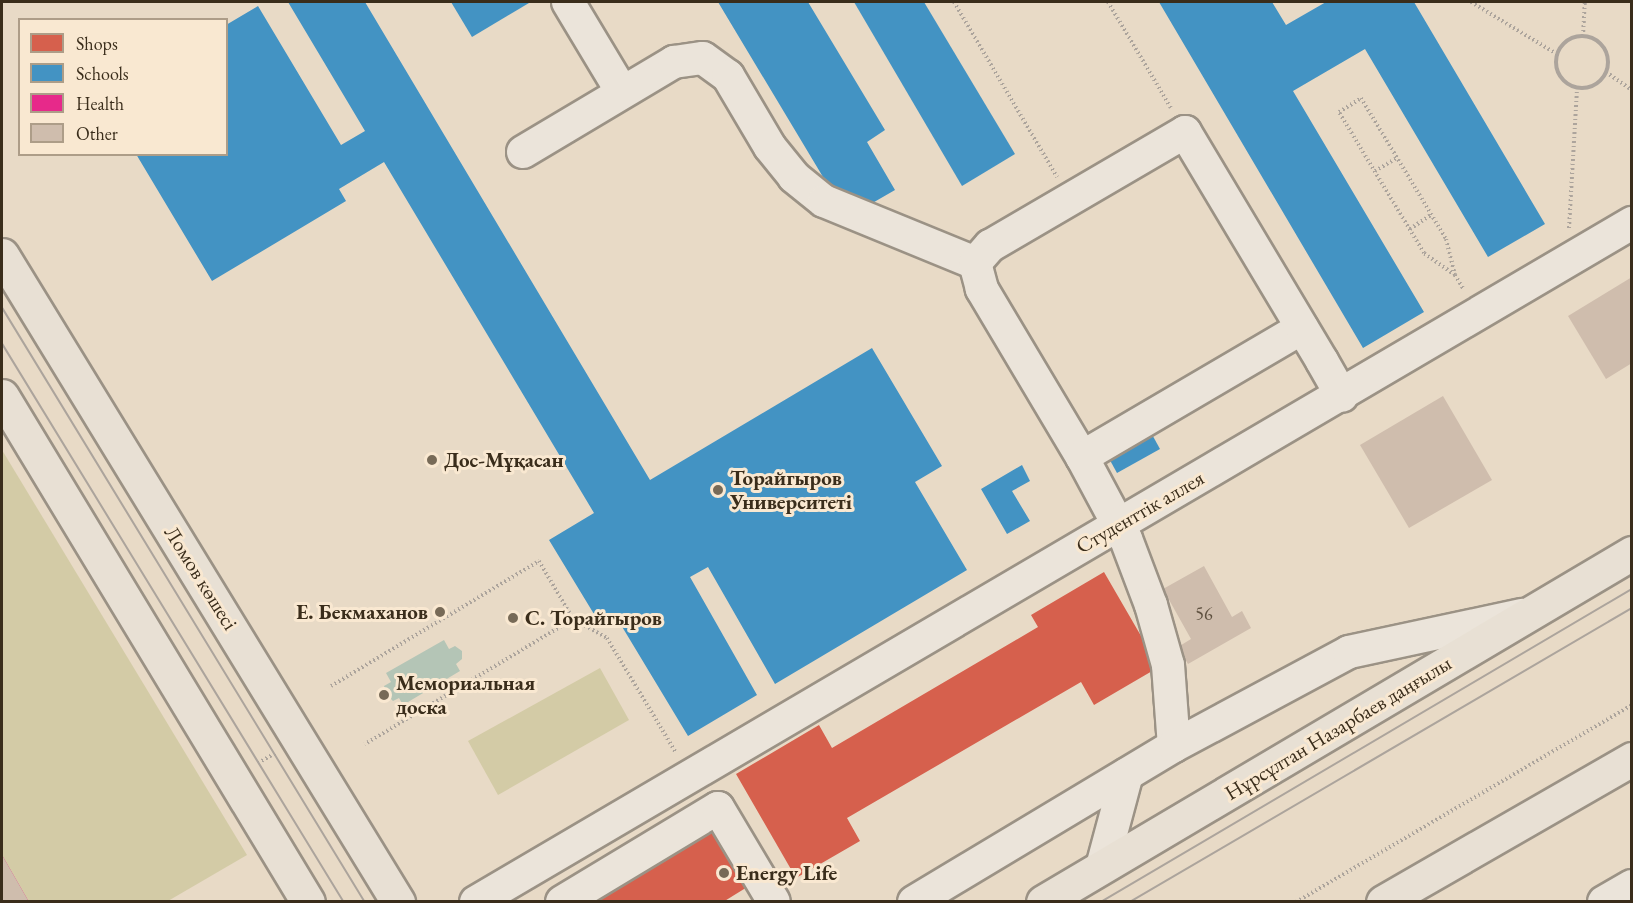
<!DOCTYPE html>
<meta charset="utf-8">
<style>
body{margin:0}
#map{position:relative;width:1633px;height:903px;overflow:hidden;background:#e8dac6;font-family:"EB Garamond",serif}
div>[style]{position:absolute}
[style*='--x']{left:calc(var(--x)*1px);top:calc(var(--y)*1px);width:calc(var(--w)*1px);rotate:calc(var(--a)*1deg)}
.green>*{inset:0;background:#d3cba6}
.water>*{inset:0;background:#b4c5b6}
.shops>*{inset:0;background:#d6604d}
.schools>*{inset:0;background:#4393c3}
.health>*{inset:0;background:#e7298a}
.building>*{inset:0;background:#cfbdad}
.path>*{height:4px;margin-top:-2px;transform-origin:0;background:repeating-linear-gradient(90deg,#aca49c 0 1.5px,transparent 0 4.5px)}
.path>.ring{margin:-2px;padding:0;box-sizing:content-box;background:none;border:4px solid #aca49c;border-radius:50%}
.roads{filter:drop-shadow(2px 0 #9b9285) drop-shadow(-2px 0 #9b9285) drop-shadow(0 2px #9b9285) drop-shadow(0 -2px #9b9285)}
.minor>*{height:32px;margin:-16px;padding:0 16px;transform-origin:16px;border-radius:16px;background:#ebe4da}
.major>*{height:33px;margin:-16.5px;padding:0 16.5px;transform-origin:16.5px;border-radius:16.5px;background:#e8e0d4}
.tram>*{height:1.5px;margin:-0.75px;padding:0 0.75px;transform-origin:0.75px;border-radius:0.75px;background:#aca49c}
.dots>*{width:16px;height:16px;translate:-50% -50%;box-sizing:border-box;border:3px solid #f9e8d1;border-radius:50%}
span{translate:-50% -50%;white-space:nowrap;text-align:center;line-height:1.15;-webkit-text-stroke:6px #f9e8d1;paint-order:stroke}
.number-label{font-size:18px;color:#5f5140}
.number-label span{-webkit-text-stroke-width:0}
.poi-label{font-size:21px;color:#3a2d1b;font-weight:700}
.left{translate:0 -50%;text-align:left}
.right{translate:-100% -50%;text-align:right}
.street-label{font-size:21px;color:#3a2d1b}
.frame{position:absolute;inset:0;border:3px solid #3a2d1b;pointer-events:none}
.legend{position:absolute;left:18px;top:18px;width:210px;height:138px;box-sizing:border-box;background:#f9e8d1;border:2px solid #ad9d88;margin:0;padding:8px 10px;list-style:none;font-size:18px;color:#3a2d1b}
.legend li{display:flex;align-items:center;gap:12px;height:30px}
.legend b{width:30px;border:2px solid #ad9d88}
</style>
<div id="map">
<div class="green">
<i style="clip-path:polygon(2px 450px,247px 855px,168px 901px,2px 901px)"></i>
<i style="clip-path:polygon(600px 668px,629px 720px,498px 795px,468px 741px)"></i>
</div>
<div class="water">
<i style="clip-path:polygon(444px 640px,449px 649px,455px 646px,462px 651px,462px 659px,456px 664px,460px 671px,403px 705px,399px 698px,393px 701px,386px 694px,384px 686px,391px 682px,386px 673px)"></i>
</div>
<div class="shops">
<i style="clip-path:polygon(1104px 572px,1159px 667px,1094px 705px,1081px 682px,847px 818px,860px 841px,796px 878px,736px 774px,819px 725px,832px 748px,1038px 627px,1031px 615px)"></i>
<i style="clip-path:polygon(718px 815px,757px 881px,723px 902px,570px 902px)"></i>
</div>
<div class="schools">
<i style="clip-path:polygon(288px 2px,365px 2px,650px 480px,872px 348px,942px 466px,915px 482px,967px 570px,775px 684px,708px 567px,690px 577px,757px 695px,688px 736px,615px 615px,600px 624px,549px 540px,594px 513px,384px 162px,339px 189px,346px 201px,212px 281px,136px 154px,226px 154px,226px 25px,258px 6px,341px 145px,365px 131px)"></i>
<i style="clip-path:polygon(451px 2px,528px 2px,529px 3px,472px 37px)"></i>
<i style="clip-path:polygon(718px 2px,808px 2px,885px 130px,867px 142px,895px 190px,862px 209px,838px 202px)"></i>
<i style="clip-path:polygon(854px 2px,924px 2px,1015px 154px,962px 186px)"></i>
<i style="clip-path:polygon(1159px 2px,1272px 2px,1286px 25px,1326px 2px,1414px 2px,1545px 224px,1488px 257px,1365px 49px,1293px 91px,1424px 312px,1363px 348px)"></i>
<i style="clip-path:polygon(1149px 429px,1160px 449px,1117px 473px,1106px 453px)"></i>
<i style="clip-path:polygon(1022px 465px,1030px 481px,1012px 491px,1030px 521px,1007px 534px,981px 489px)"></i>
</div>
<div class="health">
<i style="clip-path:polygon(2px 855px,29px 902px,2px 902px)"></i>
</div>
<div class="building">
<i style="clip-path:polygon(1632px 277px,1632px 363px,1606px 379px,1568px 316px)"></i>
<i style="clip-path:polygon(1443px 396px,1492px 480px,1409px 528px,1360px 445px)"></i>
<i style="clip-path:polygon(1204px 566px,1232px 617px,1242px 611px,1251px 628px,1188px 664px,1178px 647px,1191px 639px,1163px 589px)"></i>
<i style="clip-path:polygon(2px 855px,29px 902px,2px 902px)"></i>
</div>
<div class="path">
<i style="--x:954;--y:2;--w:203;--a:59.5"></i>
<i style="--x:1108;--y:2;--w:123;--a:59.3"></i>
<i style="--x:1471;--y:2;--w:100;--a:31.2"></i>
<i class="ring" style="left:1556px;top:36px;width:48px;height:48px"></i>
<i style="--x:1583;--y:36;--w:34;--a:-87"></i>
<i style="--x:1606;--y:72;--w:32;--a:35"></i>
<i style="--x:1361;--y:98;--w:165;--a:58.9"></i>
<i style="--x:1446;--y:239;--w:37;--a:76"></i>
<i style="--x:1455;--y:275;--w:38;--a:-145"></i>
<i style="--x:1424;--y:253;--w:165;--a:-121.1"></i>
<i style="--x:1339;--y:112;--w:26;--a:-32"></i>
<i style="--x:1375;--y:171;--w:26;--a:-31"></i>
<i style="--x:1569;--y:228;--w:140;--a:-86.7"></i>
<i style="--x:1410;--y:229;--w:25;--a:-34"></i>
<i style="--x:1455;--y:275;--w:17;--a:59"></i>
<i style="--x:573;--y:619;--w:39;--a:29"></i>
<i style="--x:607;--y:638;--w:134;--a:59"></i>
<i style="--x:331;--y:686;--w:243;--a:-31"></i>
<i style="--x:539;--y:561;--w:67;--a:59.6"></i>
<i style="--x:573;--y:619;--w:243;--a:149"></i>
<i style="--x:258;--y:763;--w:20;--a:-30"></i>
<i style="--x:1296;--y:902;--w:389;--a:-30.4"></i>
</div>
<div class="roads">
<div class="minor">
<i style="--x:568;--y:2;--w:105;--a:59"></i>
<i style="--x:523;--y:152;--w:176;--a:-30.8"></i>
<i style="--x:674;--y:62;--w:29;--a:-8"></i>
<i style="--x:703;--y:58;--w:31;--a:36"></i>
<i style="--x:728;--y:76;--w:82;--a:59.4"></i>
<i style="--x:770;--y:147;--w:38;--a:51"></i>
<i style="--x:794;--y:177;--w:38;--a:39"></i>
<i style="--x:824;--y:201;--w:163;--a:22.3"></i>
<i style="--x:1302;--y:328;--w:255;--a:149.6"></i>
<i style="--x:1082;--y:457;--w:196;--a:-120.8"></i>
<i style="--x:982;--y:289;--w:27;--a:-105"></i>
<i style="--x:975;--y:263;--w:23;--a:-49"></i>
<i style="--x:990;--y:246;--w:226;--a:-30.3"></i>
<i style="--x:1185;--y:132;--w:267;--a:59.1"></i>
<i style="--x:1322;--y:361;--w:40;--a:60.3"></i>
<i style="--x:1082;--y:457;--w:93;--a:61.8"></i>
<i style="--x:1126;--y:539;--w:71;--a:69.3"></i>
<i style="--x:1151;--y:605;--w:62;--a:74.2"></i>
<i style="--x:1168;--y:665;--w:81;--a:85.8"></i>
<i style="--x:1102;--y:867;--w:96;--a:-75"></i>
<i style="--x:476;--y:902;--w:1341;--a:-30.43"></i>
<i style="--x:562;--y:902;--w:182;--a:-31.1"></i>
<i style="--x:718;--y:808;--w:109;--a:59.2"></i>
<i style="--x:914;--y:902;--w:303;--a:-31"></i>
<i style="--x:1174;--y:746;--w:199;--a:-28.2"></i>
<i style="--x:1349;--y:652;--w:177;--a:-12.1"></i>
<i style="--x:1604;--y:902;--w:32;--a:-30"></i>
</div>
<div class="major">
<i style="--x:2;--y:255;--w:759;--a:58.53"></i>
<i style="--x:2;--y:396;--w:591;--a:58.84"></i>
<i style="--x:1043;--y:902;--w:685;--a:-30.65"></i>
<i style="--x:1383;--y:902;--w:287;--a:-29.9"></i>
</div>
</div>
<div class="tram">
<i style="--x:2;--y:307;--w:697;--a:58.61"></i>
<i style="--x:2;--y:343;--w:655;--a:58.54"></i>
<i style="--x:1101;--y:902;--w:616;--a:-30.52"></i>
<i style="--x:1130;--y:902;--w:582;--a:-30.36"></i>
</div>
<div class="dots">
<i style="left:432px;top:460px;background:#776a57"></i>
<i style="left:718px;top:490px;background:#776a57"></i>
<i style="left:440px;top:612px;background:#776a57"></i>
<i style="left:513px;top:618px;background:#776a57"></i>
<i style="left:384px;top:695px;background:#776a57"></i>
<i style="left:724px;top:873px;background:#776a57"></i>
</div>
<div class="number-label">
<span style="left:1204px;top:614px">56</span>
</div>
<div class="poi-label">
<span class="left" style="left:444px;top:460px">Дос-Мұқасан</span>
<span class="left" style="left:730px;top:490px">Торайгыров<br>Университеті</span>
<span class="right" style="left:428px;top:612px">Е. Бекмаханов</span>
<span class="left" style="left:525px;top:618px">С. Торайгыров</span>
<span class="left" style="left:396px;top:695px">Мемориальная<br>доска</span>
<span class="left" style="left:736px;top:873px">Energy Life</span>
</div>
<div class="street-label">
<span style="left:1140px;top:512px;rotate:-30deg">Студенттік аллея</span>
<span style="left:201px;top:578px;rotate:58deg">Ломов көшесі</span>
<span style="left:1338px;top:728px;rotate:-31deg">Нұрсұлтан Назарбаев даңғылы</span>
</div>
<div class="frame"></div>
<ul class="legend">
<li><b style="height:16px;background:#d6604d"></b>Shops</li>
<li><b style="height:16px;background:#4393c3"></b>Schools</li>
<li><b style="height:16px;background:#e7298a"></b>Health</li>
<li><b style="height:16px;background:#cfbdad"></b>Other</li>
</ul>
</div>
